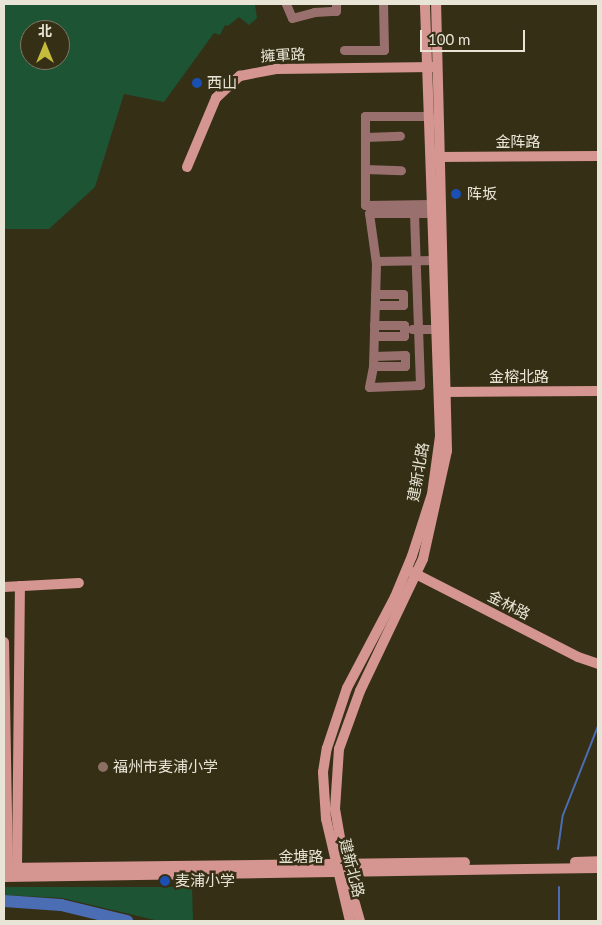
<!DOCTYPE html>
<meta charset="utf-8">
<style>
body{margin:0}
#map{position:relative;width:602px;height:925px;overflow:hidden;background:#352f16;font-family:Lato,"Noto Sans SC",sans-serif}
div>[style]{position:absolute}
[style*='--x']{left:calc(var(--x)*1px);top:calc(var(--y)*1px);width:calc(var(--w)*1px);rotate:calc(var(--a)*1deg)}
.green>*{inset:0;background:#1d5433}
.stream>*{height:2px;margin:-1px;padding:0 1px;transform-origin:1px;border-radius:1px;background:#4b6db3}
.river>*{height:12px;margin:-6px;padding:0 6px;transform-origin:6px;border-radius:6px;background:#4b6db3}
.street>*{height:9px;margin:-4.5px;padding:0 4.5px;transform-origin:4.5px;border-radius:4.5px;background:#99706d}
.secondary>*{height:10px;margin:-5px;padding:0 5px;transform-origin:5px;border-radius:5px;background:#d59590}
.dots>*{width:14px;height:14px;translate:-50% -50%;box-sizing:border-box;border:2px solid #352f16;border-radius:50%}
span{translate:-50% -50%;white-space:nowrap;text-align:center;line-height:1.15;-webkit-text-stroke:5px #352f16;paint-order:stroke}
.street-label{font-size:15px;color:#e8e5d6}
.poi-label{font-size:15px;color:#e8e5d6}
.left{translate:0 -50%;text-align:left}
.frame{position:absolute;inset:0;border:5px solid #e8e5d6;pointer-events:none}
.north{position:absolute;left:20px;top:20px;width:50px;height:50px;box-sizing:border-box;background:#352f16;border:1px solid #7d7863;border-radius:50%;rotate:0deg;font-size:14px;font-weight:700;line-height:20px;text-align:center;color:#e8e5d6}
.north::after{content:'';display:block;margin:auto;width:18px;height:22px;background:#c5bc3d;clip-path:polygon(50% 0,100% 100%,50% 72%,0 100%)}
.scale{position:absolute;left:420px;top:30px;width:105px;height:22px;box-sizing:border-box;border:2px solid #e8e5d6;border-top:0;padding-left:6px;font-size:15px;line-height:18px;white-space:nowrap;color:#e8e5d6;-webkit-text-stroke:4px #352f16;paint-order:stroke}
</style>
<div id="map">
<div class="green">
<i style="clip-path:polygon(evenodd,4px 4px,255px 4px,257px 18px,249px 25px,239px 17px,228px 26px,225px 25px,220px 35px,214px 33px,164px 102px,124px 94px,95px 187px,49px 229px,4px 229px,4px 4px,30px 30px,60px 30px,60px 60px,30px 60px,30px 30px)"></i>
<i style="clip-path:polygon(4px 887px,192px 887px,193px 921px,159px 921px,62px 898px,4px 895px)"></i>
</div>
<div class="stream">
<i style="--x:558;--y:849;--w:34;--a:-82"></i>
<i style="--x:563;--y:815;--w:96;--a:-68.5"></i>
<i style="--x:559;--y:887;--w:34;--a:90"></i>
</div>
<div class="river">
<i style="--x:4;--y:901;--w:57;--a:4"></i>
<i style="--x:61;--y:905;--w:68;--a:13.6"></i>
</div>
<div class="street">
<i style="--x:286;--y:4;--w:15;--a:67"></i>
<i style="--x:292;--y:18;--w:23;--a:-15"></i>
<i style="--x:314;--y:12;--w:22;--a:-3"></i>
<i style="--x:336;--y:11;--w:7;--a:-90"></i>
<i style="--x:344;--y:50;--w:40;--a:0"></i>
<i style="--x:384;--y:50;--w:46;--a:-91.2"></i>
<i style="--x:429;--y:116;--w:64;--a:180"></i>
<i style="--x:365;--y:116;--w:89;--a:90"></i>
<i style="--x:365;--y:205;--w:67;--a:-0.9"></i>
<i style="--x:365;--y:137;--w:35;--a:-2"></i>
<i style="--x:365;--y:169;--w:36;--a:2"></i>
<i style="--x:414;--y:213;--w:172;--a:88"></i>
<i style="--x:420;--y:385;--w:51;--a:177.8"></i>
<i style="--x:369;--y:387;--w:21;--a:-79"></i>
<i style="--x:373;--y:366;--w:103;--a:-88.3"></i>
<i style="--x:376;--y:263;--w:50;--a:-98"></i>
<i style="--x:369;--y:213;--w:64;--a:0"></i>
<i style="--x:376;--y:261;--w:58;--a:-1"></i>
<i style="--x:375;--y:305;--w:28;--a:0"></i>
<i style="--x:403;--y:305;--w:11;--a:-90"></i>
<i style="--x:403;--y:294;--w:28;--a:180"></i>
<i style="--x:412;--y:329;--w:24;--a:0"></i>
<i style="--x:374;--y:336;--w:30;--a:0"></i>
<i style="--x:404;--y:336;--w:11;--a:-90"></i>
<i style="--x:404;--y:325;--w:30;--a:180"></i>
<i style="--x:373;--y:366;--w:32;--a:0"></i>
<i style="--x:405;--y:366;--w:11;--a:-90"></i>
<i style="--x:405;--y:355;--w:31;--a:178"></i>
</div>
<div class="secondary">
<i style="--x:439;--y:157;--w:159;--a:-0.4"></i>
<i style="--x:187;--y:167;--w:75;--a:-67.2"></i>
<i style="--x:216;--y:98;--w:33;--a:-43"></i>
<i style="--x:240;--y:76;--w:38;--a:-11"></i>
<i style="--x:277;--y:69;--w:156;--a:-0.7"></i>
<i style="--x:442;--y:392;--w:156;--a:-0.4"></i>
<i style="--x:412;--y:572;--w:186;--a:27.1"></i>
<i style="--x:578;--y:657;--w:21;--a:19"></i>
<i style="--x:4;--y:587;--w:75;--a:-3.1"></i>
<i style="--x:4;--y:642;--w:226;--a:89"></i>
<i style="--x:575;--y:862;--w:23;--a:-2"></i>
<i style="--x:4;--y:868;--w:461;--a:-0.7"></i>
<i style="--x:17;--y:868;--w:282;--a:-89.4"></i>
<i style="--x:4;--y:877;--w:594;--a:-0.87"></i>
<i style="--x:350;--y:921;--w:105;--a:-103.2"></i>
<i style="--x:326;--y:819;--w:47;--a:-93.7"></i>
<i style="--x:323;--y:772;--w:24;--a:-81"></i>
<i style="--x:327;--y:748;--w:63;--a:-71.6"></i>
<i style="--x:347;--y:688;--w:103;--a:-62.2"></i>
<i style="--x:395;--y:597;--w:44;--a:-67.5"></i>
<i style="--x:412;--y:556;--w:65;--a:-72.1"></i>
<i style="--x:432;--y:494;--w:59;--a:-82.1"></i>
<i style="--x:440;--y:436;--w:432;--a:-92"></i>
<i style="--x:360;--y:921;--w:51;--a:-105.9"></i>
<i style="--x:346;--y:872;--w:64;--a:-99.9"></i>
<i style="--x:335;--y:809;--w:60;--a:-86.2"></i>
<i style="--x:339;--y:749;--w:62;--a:-70.1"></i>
<i style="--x:360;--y:691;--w:146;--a:-64.5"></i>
<i style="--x:423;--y:559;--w:111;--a:-77.5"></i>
<i style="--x:447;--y:451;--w:447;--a:-91.4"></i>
</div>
<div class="dots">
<i style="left:197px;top:83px;background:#1a4fb4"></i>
<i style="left:456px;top:194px;background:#1a4fb4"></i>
<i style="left:103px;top:767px;background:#8d6e63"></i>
<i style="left:165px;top:881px;background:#1a4fb4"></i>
</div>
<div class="street-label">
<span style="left:283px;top:55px;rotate:-3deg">擁軍路</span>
<span style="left:518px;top:142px">金阵路</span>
<span style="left:519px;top:377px">金榕北路</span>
<span style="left:418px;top:472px;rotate:-80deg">建新北路</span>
<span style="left:509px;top:605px;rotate:27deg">金林路</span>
<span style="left:301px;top:857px">金塘路</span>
<span style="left:352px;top:868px;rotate:76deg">建新北路</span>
</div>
<div class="poi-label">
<span class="left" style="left:207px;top:83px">西山</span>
<span class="left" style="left:467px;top:194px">阵坂</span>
<span class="left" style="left:113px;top:767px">福州市麦浦小学</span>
<span class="left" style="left:175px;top:881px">麦浦小学</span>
</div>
<div class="frame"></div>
<div class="north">北</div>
<div class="scale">100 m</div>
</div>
